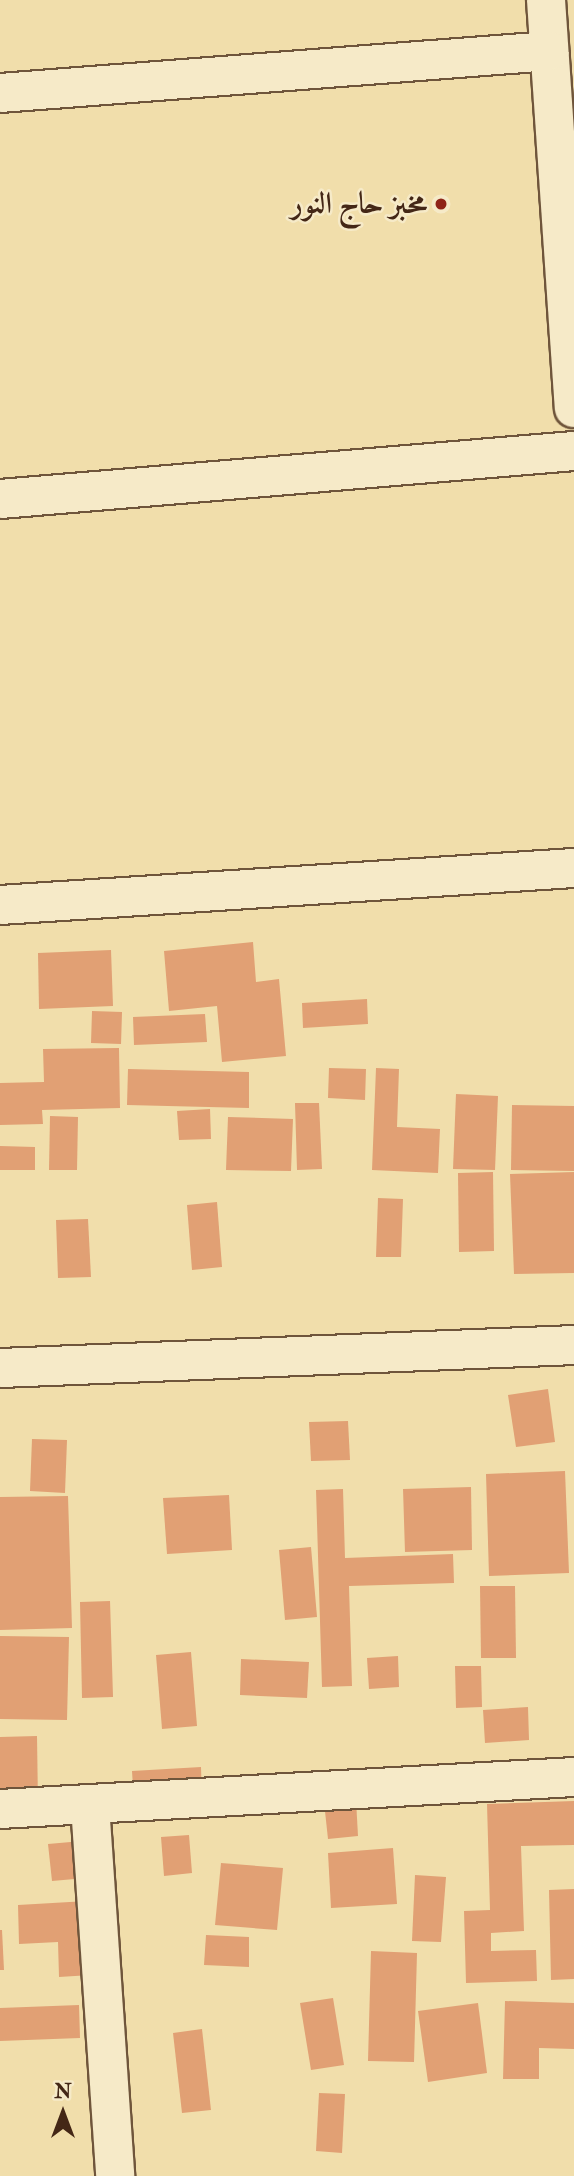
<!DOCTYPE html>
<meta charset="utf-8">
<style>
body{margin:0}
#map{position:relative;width:574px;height:2176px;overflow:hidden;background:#f1deab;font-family:"IM FELL Double Pica",Amiri,serif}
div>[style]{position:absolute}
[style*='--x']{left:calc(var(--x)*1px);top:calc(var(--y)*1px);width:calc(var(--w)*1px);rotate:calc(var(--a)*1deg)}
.building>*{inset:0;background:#e1a074}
.roads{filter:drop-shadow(2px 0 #6f553b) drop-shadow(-2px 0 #6f553b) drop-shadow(0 2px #6f553b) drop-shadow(0 -2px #6f553b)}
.street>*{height:38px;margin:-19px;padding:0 19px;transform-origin:19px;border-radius:19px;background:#f6eac8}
.dots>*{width:19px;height:19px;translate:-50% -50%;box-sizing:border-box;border:4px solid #f6eac8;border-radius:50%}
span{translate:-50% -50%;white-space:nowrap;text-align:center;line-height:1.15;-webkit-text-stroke:5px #f6eac8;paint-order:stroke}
.poi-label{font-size:30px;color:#442716;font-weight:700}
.right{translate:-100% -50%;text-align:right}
.north{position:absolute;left:28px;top:2078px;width:70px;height:70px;-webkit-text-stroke:5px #f6eac8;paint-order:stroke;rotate:0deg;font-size:19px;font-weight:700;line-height:28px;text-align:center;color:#442716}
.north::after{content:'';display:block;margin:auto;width:24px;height:32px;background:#442716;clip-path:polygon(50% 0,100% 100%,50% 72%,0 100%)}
</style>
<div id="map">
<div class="building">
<i style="clip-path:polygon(253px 942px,256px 982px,279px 979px,286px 1056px,222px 1062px,217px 1006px,169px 1011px,164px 951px)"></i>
<i style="clip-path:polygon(111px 950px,113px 1006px,39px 1009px,38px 953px)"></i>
<i style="clip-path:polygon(367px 999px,368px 1024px,303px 1028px,302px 1003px)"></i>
<i style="clip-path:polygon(92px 1011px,122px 1012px,121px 1044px,91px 1043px)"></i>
<i style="clip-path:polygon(205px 1014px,207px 1042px,134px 1045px,133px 1017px)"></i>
<i style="clip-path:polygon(119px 1048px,120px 1108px,42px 1110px,43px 1124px,0 1125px,0 1083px,44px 1082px,43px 1049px)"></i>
<i style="clip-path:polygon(329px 1068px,366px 1069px,365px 1100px,328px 1098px)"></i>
<i style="clip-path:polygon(376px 1068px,399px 1069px,397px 1127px,440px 1129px,438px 1173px,372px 1170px)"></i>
<i style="clip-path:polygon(128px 1069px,249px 1072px,249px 1108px,127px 1105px)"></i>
<i style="clip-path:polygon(456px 1094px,498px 1096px,495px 1170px,453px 1169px)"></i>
<i style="clip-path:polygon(295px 1103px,319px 1103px,322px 1169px,297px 1170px)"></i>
<i style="clip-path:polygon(512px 1105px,574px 1106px,574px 1171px,511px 1170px)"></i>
<i style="clip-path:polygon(210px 1109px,211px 1139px,179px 1140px,177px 1111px)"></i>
<i style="clip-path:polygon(50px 1116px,78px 1117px,77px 1170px,49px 1170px)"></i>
<i style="clip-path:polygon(228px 1117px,293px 1119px,291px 1171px,226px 1170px)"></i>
<i style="clip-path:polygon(0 1146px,35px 1147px,35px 1170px,0 1170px)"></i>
<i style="clip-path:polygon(493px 1172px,494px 1251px,459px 1252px,458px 1173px)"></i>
<i style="clip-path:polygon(574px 1172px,574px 1273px,514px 1274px,510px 1174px)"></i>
<i style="clip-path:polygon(378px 1198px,403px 1199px,401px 1257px,376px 1257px)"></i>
<i style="clip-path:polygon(217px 1202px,222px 1267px,192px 1270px,187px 1205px)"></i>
<i style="clip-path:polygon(88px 1219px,91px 1277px,58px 1278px,56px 1220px)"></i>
<i style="clip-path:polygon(548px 1389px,555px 1442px,516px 1447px,508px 1395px)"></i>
<i style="clip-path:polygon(348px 1421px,350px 1460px,311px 1461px,309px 1422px)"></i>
<i style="clip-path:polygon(32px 1439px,67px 1440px,65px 1493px,30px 1491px)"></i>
<i style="clip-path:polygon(565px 1471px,569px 1573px,489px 1576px,486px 1474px)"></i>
<i style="clip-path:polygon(471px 1487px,472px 1550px,405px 1552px,403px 1489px)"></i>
<i style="clip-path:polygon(343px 1489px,345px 1558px,453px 1554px,454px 1583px,349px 1586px,352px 1686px,322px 1687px,316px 1490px)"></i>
<i style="clip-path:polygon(229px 1495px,232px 1550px,167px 1554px,163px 1498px)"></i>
<i style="clip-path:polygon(68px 1496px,72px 1628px,0 1630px,0 1497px)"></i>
<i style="clip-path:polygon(311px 1547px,317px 1617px,285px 1620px,279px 1550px)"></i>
<i style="clip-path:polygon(480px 1586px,515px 1586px,516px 1658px,481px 1658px)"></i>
<i style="clip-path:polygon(110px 1601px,113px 1697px,82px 1698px,80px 1602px)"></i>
<i style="clip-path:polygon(0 1636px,69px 1637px,67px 1720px,0 1719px)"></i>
<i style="clip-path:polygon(191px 1652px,197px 1726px,162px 1729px,156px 1655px)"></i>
<i style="clip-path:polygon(398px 1656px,399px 1687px,369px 1689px,367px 1658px)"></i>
<i style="clip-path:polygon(241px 1659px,309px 1662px,307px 1698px,240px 1695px)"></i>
<i style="clip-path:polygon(455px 1666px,481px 1666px,482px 1707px,456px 1708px)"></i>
<i style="clip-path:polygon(528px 1707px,529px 1740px,485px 1743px,483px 1710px)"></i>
<i style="clip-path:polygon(37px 1736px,38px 1804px,0 1805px,0 1737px)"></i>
<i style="clip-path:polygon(201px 1767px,202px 1798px,134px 1801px,132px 1771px)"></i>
<i style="clip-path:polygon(356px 1800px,358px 1836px,328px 1839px,324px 1802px)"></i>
<i style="clip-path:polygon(574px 1801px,574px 1845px,521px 1846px,524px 1931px,491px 1933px,491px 1951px,536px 1950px,537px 1981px,466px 1983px,464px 1911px,490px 1910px,487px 1804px)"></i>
<i style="clip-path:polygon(189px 1835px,192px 1873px,164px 1876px,161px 1837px)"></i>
<i style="clip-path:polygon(82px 1841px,86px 1878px,52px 1881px,48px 1844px)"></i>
<i style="clip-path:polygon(393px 1848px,397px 1904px,331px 1908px,328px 1853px)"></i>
<i style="clip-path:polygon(221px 1863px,283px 1868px,277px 1930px,215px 1925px)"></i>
<i style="clip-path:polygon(415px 1875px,446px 1877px,441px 1942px,412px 1941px)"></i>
<i style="clip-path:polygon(574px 1889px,574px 1979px,551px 1980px,549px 1890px)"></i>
<i style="clip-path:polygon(87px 1901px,91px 1975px,59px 1977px,58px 1942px,19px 1944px,18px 1905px)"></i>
<i style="clip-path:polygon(0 1930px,2px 1930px,4px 1970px,0 1970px)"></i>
<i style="clip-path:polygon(206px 1935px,249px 1937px,249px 1967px,204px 1965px)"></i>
<i style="clip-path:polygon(371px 1951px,417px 1953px,414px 2062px,368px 2061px)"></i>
<i style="clip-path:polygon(333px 1998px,344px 2065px,311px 2070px,300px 2003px)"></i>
<i style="clip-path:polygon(505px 2001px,574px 2003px,574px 2049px,539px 2048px,539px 2079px,503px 2079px)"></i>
<i style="clip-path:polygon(478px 2003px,487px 2073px,428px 2082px,418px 2011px)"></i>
<i style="clip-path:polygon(79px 2005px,80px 2038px,0 2041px,0 2008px)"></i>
<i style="clip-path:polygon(202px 2029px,211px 2110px,182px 2113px,173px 2033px)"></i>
<i style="clip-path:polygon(319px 2093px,345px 2094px,342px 2153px,316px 2151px)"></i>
</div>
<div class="roads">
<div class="street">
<i style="--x:546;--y:0;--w:409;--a:86.1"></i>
<i style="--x:0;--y:93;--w:551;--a:-4.37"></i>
<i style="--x:0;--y:499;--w:576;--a:-4.78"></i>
<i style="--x:0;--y:905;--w:575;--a:-3.69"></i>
<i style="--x:0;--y:1368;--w:574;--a:-2.29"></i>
<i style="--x:90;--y:1805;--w:372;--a:86.1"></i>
<i style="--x:0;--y:1809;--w:575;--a:-3.19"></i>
</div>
</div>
<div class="dots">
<i style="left:441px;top:204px;background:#8f2418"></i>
</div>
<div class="poi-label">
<span class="right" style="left:427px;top:204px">مخبز حاج النور</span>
</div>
<div class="north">N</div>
</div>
